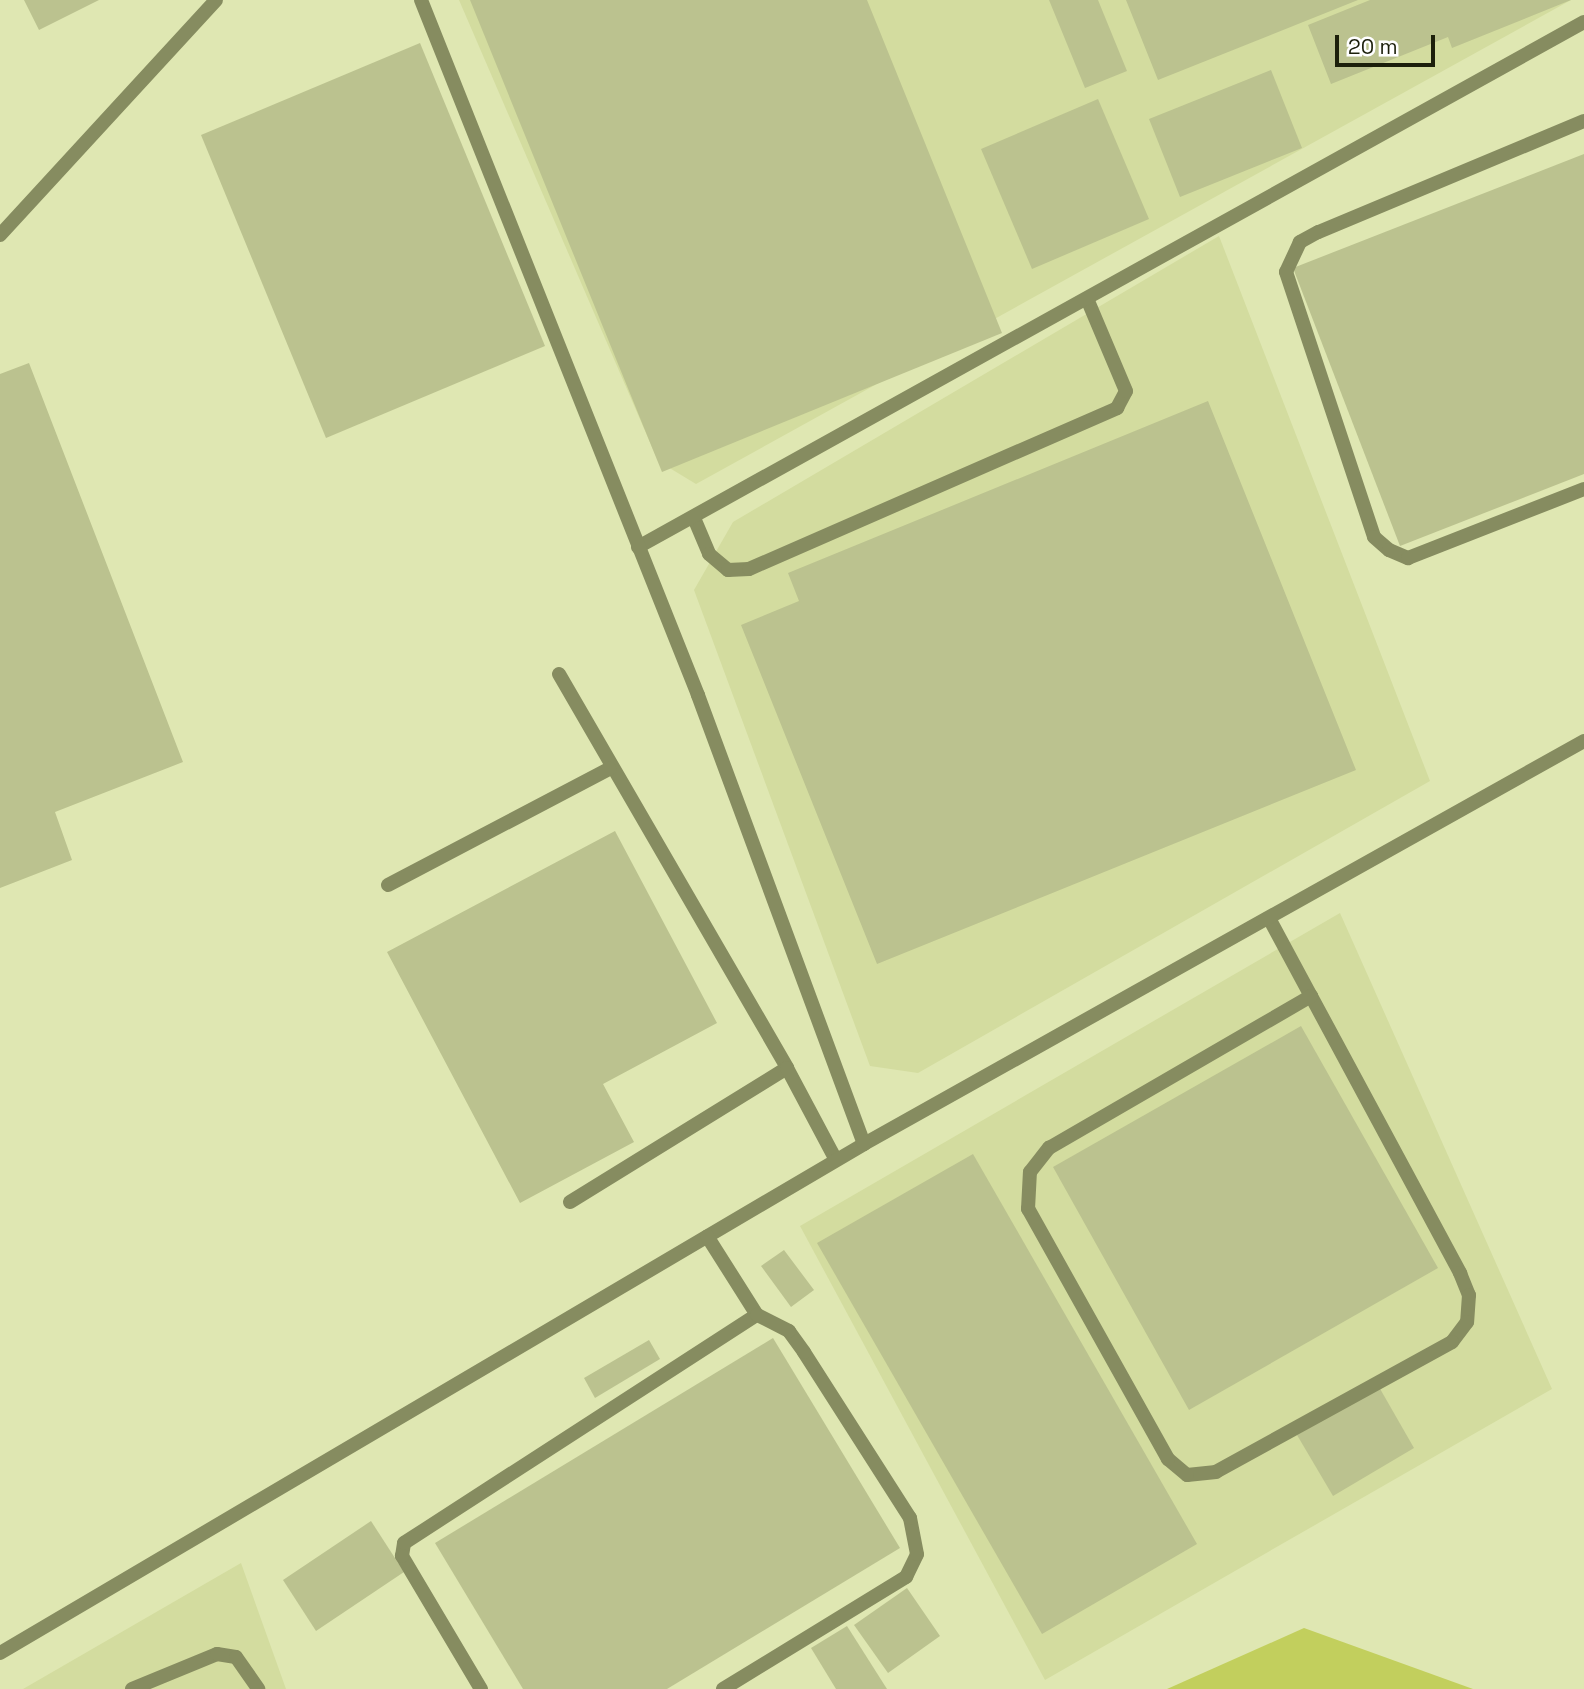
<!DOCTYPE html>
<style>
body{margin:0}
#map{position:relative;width:1584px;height:1689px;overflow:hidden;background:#dfe7b2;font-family:"Space Grotesk",sans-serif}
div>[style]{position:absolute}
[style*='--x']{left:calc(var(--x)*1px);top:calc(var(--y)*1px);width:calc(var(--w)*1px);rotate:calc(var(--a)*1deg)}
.built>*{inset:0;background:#d3dc9f}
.green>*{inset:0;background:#c2cf5d}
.building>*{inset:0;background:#bbc28f}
.service>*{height:14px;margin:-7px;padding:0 7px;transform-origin:7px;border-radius:7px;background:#868c60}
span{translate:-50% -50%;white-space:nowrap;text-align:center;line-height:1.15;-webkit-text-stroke:7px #fff;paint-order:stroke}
.scale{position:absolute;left:1335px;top:35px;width:100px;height:32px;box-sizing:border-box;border:4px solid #1c1f0b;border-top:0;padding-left:9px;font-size:21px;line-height:24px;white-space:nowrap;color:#1c1f0b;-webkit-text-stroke:5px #fff;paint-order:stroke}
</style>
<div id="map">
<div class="built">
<i style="clip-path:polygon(459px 0,1571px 0,696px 484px,658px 461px)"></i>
<i style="clip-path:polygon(1219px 236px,1430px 781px,918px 1073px,870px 1066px,694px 590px,733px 522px)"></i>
<i style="clip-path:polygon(1340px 913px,1552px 1389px,1045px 1680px,800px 1226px)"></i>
<i style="clip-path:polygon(241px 1563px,286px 1689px,23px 1689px)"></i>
</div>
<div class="green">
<i style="clip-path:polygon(1304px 1628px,1473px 1689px,1167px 1689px)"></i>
</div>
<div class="building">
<i style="clip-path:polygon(24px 0,99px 0,39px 30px)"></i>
<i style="clip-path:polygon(470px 0,867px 0,1002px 333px,662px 472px)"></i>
<i style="clip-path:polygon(1049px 0,1098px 0,1127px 71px,1085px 88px)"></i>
<i style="clip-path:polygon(1126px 0,1358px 0,1158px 80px)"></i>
<i style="clip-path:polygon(1370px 0,1571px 0,1452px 48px,1448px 37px,1331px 84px,1308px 25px)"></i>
<i style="clip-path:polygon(420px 43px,545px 346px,326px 438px,201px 135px)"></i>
<i style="clip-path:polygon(1271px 70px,1302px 148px,1180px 197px,1149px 119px)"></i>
<i style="clip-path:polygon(1098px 99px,1149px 219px,1032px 269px,981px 149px)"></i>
<i style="clip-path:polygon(1584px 154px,1584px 474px,1400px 546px,1293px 268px)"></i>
<i style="clip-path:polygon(29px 363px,183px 762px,55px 812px,72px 860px,0 888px,0 374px)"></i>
<i style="clip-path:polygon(1208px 401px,1356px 770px,877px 964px,741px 625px,799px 601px,788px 573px)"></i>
<i style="clip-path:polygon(615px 831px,717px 1023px,603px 1084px,634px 1142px,520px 1203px,387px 952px)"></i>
<i style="clip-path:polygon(1301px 1026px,1438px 1268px,1189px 1410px,1053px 1167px)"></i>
<i style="clip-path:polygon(973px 1154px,1197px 1544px,1042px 1634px,817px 1243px)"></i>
<i style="clip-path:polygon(784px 1250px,814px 1290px,791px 1307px,761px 1266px)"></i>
<i style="clip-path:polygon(773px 1338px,900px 1548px,667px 1689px,523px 1689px,435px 1543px)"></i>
<i style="clip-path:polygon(649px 1340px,660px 1359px,595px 1398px,584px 1378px)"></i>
<i style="clip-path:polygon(1379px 1387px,1414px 1448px,1333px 1496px,1297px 1435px)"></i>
<i style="clip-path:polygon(371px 1521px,404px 1572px,316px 1631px,283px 1580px)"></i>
<i style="clip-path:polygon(907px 1588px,940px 1636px,888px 1673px,854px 1625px)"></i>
<i style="clip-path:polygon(847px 1626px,887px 1689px,836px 1689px,811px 1648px)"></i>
</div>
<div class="service">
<i style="--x:1584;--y:121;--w:288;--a:157.3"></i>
<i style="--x:1318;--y:232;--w:21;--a:151"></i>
<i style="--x:1300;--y:242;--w:33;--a:115"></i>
<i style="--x:1286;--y:272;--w:279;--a:71.6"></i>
<i style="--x:1374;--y:537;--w:20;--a:41"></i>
<i style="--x:1389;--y:550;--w:21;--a:23"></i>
<i style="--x:1408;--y:558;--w:189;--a:-21.4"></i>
<i style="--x:0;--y:235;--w:319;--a:-47.4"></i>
<i style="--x:694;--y:518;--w:39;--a:67"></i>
<i style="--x:709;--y:554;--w:25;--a:40"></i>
<i style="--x:728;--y:570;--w:21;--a:-3"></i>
<i style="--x:749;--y:569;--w:402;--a:-23.6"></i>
<i style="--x:1117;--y:408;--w:19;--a:-62"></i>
<i style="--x:1126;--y:391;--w:98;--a:-112.9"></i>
<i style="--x:638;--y:547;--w:1082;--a:-29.03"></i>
<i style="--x:559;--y:674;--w:455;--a:59.9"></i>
<i style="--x:388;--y:885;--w:250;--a:-27.7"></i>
<i style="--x:1270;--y:920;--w:86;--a:61.7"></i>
<i style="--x:1311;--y:996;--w:315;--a:61.7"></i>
<i style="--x:1460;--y:1273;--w:24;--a:68"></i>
<i style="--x:1469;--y:1295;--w:27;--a:94"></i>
<i style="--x:1467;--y:1322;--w:25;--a:127"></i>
<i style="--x:1452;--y:1342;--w:269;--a:151.2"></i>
<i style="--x:1216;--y:1472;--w:29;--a:174"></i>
<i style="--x:1187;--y:1475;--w:25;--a:-140"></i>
<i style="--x:1168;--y:1459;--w:287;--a:-119.2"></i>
<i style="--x:1028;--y:1209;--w:37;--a:-87"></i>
<i style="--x:1030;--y:1172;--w:31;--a:-52"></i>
<i style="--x:1049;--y:1148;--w:303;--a:-30.1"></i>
<i style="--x:864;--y:1144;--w:825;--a:-29.24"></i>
<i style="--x:570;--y:1202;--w:255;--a:-31.7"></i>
<i style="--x:787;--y:1068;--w:104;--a:62"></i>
<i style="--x:0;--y:1653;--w:1003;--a:-30.5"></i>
<i style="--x:864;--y:1144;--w:479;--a:-110.3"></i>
<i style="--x:698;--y:695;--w:748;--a:-111.73"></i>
<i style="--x:132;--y:1689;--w:92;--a:-22.4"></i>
<i style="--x:217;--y:1654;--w:19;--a:9"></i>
<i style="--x:236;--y:1657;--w:39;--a:55"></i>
<i style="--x:481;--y:1689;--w:155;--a:-120.7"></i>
<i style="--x:402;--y:1556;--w:13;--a:-81"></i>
<i style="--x:404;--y:1543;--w:420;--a:-32.9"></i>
<i style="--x:757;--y:1315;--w:93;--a:-122.3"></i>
<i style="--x:723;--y:1689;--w:215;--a:-31.5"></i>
<i style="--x:906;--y:1577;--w:25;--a:-64"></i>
<i style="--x:917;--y:1554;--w:37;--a:-101"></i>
<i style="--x:910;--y:1518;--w:197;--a:-122.6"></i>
<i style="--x:804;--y:1352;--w:26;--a:-126"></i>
<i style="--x:789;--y:1331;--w:36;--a:-153"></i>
</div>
<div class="scale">20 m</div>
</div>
